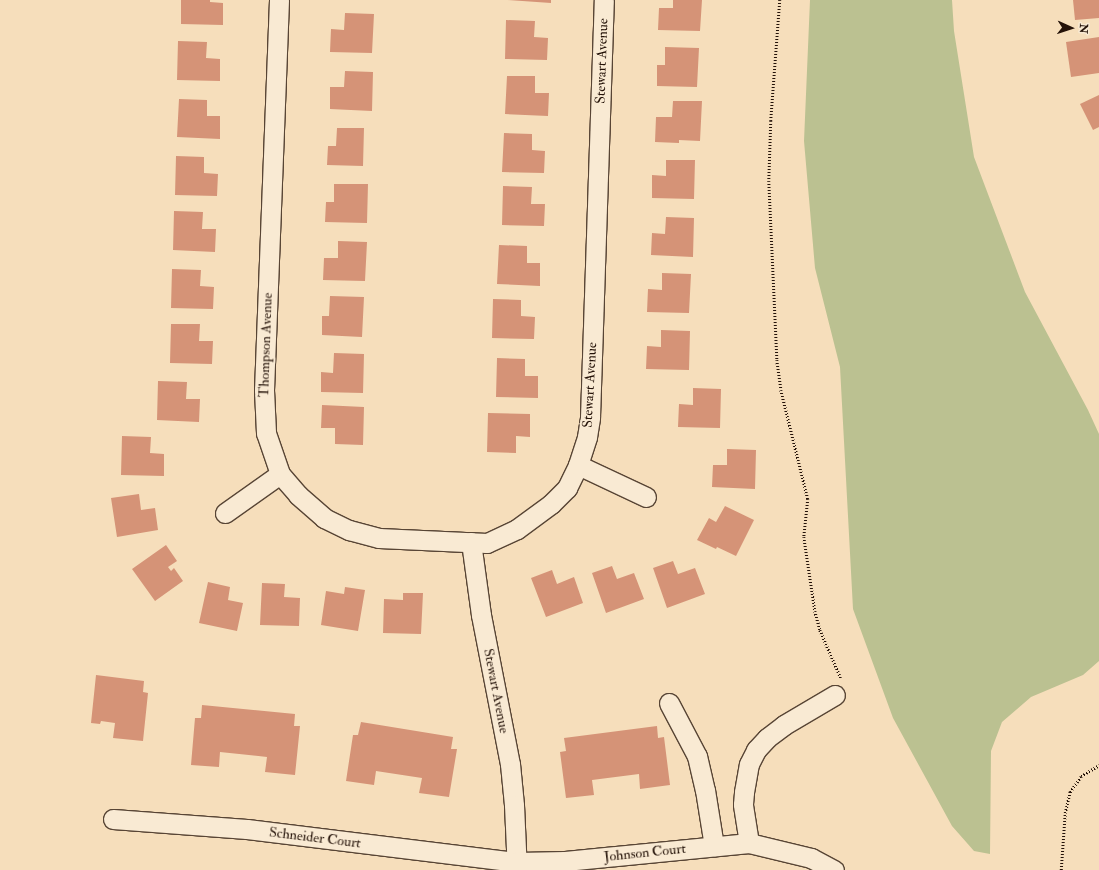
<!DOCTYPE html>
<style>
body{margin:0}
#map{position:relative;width:1099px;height:870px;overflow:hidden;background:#f6debb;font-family:"IM FELL Double Pica",serif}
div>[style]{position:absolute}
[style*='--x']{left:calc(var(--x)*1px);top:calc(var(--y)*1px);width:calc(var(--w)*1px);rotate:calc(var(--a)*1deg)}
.green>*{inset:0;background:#bbc191}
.building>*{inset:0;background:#d59377}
.path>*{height:2.5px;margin-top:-1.25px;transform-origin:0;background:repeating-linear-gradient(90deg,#241208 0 1px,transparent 0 3px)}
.roads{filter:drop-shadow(1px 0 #584535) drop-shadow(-1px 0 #584535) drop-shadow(0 1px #584535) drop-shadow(0 -1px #584535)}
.minor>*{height:19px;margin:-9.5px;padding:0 9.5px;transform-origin:9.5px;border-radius:9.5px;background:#f9ead3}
span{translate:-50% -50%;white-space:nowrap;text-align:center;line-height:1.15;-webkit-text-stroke:3.5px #f9ead3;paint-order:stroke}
.street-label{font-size:14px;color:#241208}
.north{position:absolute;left:1051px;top:8px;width:40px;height:40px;-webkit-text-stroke:3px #f9ead3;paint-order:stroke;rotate:93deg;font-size:11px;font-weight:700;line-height:16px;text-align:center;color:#241208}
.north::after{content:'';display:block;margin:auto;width:14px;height:18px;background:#241208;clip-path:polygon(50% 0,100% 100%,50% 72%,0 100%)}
</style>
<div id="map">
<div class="green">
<i style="clip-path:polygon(810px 0,952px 0,954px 31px,974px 157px,1025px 292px,1088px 410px,1099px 434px,1099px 661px,1083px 675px,1031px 697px,1002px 722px,991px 751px,990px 854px,974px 851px,952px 826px,893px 718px,853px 609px,840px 367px,815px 268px,804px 141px)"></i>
</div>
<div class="building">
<i style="clip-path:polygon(181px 0,210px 0,210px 2px,223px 3px,223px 25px,181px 24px)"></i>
<i style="clip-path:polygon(508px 0,551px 0,551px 3px)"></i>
<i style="clip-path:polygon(673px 0,702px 0,700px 31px,658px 30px,659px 8px,673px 8px)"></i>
<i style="clip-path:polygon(1073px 0,1099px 0,1099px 18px,1075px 20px)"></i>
<i style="clip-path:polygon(345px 13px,374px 14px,372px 53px,330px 52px,331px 29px,344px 30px)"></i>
<i style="clip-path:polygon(506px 20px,535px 21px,534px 37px,548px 38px,547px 60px,505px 59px)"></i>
<i style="clip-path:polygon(1099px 37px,1099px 73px,1071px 77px,1066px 42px)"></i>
<i style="clip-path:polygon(178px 41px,207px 42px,206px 58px,220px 59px,220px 81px,177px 80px)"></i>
<i style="clip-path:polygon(665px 47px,699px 48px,697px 87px,657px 86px,657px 65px,665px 65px)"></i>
<i style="clip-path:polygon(345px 71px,373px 72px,372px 111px,330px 109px,330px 87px,344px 87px)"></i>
<i style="clip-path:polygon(507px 76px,535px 76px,535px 93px,549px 93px,548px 116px,505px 114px)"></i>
<i style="clip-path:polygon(1099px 95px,1099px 127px,1093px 130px,1080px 104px)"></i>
<i style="clip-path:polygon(179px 99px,207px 100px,207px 116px,220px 116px,220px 139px,177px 137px)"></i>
<i style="clip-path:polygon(673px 101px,702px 101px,700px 141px,679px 140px,679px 143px,655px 142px,656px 117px,672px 117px)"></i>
<i style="clip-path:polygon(337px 128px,364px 128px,363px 166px,327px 165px,328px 146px,336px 146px)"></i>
<i style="clip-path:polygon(504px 133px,532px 134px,532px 150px,545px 151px,544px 173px,502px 172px)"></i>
<i style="clip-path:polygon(176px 156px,204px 157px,204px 173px,218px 174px,217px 196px,175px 195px)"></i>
<i style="clip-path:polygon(666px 160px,695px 160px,694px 199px,652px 198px,652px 175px,666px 176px)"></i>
<i style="clip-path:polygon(334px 184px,368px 184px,367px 223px,325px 222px,326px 202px,334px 202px)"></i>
<i style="clip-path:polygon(503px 186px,532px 187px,531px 204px,545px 204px,544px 226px,502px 225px)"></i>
<i style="clip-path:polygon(174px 211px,203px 212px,202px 229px,216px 229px,215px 252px,173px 250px)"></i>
<i style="clip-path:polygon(666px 217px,694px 218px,693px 257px,651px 255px,652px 233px,665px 234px)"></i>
<i style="clip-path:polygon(338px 241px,367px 242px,365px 281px,323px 280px,324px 258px,338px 258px)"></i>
<i style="clip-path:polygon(499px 245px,527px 246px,527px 263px,540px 263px,540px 286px,497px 284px)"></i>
<i style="clip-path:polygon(172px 269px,201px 270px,200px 286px,214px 287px,213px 309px,171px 308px)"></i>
<i style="clip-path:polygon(662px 273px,691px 274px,689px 313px,647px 312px,648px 289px,662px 290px)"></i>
<i style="clip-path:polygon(330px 296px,364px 297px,362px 337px,322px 335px,322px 316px,329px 316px)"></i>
<i style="clip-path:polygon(493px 299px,521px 300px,521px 316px,535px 317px,534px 339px,492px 338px)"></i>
<i style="clip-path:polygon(171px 324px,200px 324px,199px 341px,213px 341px,212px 364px,170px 363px)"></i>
<i style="clip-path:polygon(661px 330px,690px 331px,689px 370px,646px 369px,647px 346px,661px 347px)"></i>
<i style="clip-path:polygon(334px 353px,364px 354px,363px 393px,321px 392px,321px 372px,333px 373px)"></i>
<i style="clip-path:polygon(497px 358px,525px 359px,525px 376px,538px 376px,538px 398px,496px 397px)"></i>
<i style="clip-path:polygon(158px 381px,187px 382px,186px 399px,200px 399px,199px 422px,157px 420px)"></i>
<i style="clip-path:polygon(693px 388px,721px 389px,720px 428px,678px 427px,679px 404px,693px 405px)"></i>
<i style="clip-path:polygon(322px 405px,364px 407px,363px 445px,335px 444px,335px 428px,321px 428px)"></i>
<i style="clip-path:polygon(488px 413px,530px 414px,530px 437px,516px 436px,516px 453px,487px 452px)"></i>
<i style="clip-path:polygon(122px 436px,151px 437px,150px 453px,164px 454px,164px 476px,121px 475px)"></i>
<i style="clip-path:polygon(727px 449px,756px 450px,755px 489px,712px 487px,713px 465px,727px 465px)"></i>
<i style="clip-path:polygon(139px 494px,141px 510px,155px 508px,158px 530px,117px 537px,111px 498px)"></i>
<i style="clip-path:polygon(725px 506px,754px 520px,736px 556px,717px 547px,716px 549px,697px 540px,709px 518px,716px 522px)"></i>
<i style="clip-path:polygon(166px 545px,177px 561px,168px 567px,171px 571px,174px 568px,183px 581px,155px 601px,132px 569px)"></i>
<i style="clip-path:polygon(673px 561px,678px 574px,695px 568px,705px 594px,667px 608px,653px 568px)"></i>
<i style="clip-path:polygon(612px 566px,617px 579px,634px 573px,644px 599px,606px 613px,592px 573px)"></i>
<i style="clip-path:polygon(552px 570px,557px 584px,574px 577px,583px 603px,546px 617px,531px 578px)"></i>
<i style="clip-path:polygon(208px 582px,230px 587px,228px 600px,243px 603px,237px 631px,199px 623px)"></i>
<i style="clip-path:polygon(262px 583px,285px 584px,284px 597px,300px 598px,299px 626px,260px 625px)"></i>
<i style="clip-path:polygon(345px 587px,365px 590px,358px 631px,321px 625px,326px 591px,344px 594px)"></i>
<i style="clip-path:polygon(403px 593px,423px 593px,421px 634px,383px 633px,384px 599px,403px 600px)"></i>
<i style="clip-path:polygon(96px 675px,144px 681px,143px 692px,148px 693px,143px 741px,113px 738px,115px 723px,101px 721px,100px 724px,91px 723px)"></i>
<i style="clip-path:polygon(202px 705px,295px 714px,294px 726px,300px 726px,295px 775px,265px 772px,267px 757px,220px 752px,219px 767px,191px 765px,195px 718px,201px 718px)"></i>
<i style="clip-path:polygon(361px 722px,453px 737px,451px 749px,457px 749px,449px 797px,419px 793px,422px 778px,376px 771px,374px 785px,346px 781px,353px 735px,358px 735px)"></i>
<i style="clip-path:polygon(657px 726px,658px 738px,664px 737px,670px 785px,640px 789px,639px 774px,592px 780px,594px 795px,566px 798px,560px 752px,566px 751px,564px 738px)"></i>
</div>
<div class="path">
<i style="--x:780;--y:0;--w:121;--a:94.3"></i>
<i style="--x:771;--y:121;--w:60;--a:91.9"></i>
<i style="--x:769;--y:181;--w:179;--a:87.4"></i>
<i style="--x:777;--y:360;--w:30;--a:82"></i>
<i style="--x:781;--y:390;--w:112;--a:76.1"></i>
<i style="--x:808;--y:499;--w:38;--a:96"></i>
<i style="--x:804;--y:537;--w:75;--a:81.5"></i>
<i style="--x:815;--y:611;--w:20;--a:75"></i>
<i style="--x:820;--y:630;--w:52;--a:66.4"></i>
<i style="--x:1061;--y:870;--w:57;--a:-86"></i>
<i style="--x:1065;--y:813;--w:22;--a:-77"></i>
<i style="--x:1070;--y:792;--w:19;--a:-55"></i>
<i style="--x:1081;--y:776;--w:21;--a:-31"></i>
</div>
<div class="roads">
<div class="minor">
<i style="--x:279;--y:0;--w:390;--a:92.2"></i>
<i style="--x:264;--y:390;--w:43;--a:87.3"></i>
<i style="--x:266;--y:433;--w:43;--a:71.1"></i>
<i style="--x:280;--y:474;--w:28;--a:49"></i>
<i style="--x:298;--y:495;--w:35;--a:41"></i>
<i style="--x:324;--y:518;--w:28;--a:26"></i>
<i style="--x:349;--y:530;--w:31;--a:15"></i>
<i style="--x:379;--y:538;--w:108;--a:2.7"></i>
<i style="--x:487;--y:543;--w:33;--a:-25"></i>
<i style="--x:517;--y:529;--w:42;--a:-36.3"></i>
<i style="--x:551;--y:504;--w:23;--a:-45"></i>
<i style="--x:567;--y:488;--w:25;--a:-64"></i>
<i style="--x:578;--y:465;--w:29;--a:-72"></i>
<i style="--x:587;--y:437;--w:20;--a:-81"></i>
<i style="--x:590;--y:417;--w:417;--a:-88.1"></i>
<i style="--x:578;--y:465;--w:75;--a:25.2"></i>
<i style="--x:225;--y:513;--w:67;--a:-35.3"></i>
<i style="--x:471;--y:542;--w:74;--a:82.2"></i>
<i style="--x:481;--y:615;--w:152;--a:79"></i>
<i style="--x:510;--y:764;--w:41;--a:84.4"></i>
<i style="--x:514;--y:805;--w:65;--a:87.4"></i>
<i style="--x:669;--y:703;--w:60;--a:62.2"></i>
<i style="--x:697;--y:756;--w:35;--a:77"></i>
<i style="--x:705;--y:790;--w:57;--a:80.9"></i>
<i style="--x:113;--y:819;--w:134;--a:4.3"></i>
<i style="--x:247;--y:829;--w:272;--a:7"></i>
<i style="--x:517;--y:862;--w:48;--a:-1.2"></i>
<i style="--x:565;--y:861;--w:185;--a:-5.6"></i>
<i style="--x:749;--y:843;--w:64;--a:13.6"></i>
<i style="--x:811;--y:858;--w:26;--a:28"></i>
<i style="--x:749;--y:843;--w:39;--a:-99"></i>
<i style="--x:743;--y:804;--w:12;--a:-85"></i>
<i style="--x:744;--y:792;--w:28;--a:-80"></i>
<i style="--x:749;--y:764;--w:16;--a:-63"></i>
<i style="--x:756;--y:750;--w:16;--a:-47"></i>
<i style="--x:767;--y:738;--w:21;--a:-37"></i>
<i style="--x:784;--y:725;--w:59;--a:-30.5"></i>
</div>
</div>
<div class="street-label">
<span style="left:602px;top:61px;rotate:-88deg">Stewart Avenue</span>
<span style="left:266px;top:345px;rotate:-88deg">Thompson Avenue</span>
<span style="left:590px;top:385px;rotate:-87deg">Stewart Avenue</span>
<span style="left:496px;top:691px;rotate:79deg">Stewart Avenue</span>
<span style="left:315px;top:838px;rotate:7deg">Schneider Court</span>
<span style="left:645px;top:853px;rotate:-6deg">Johnson Court</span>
</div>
<div class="north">N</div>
</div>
